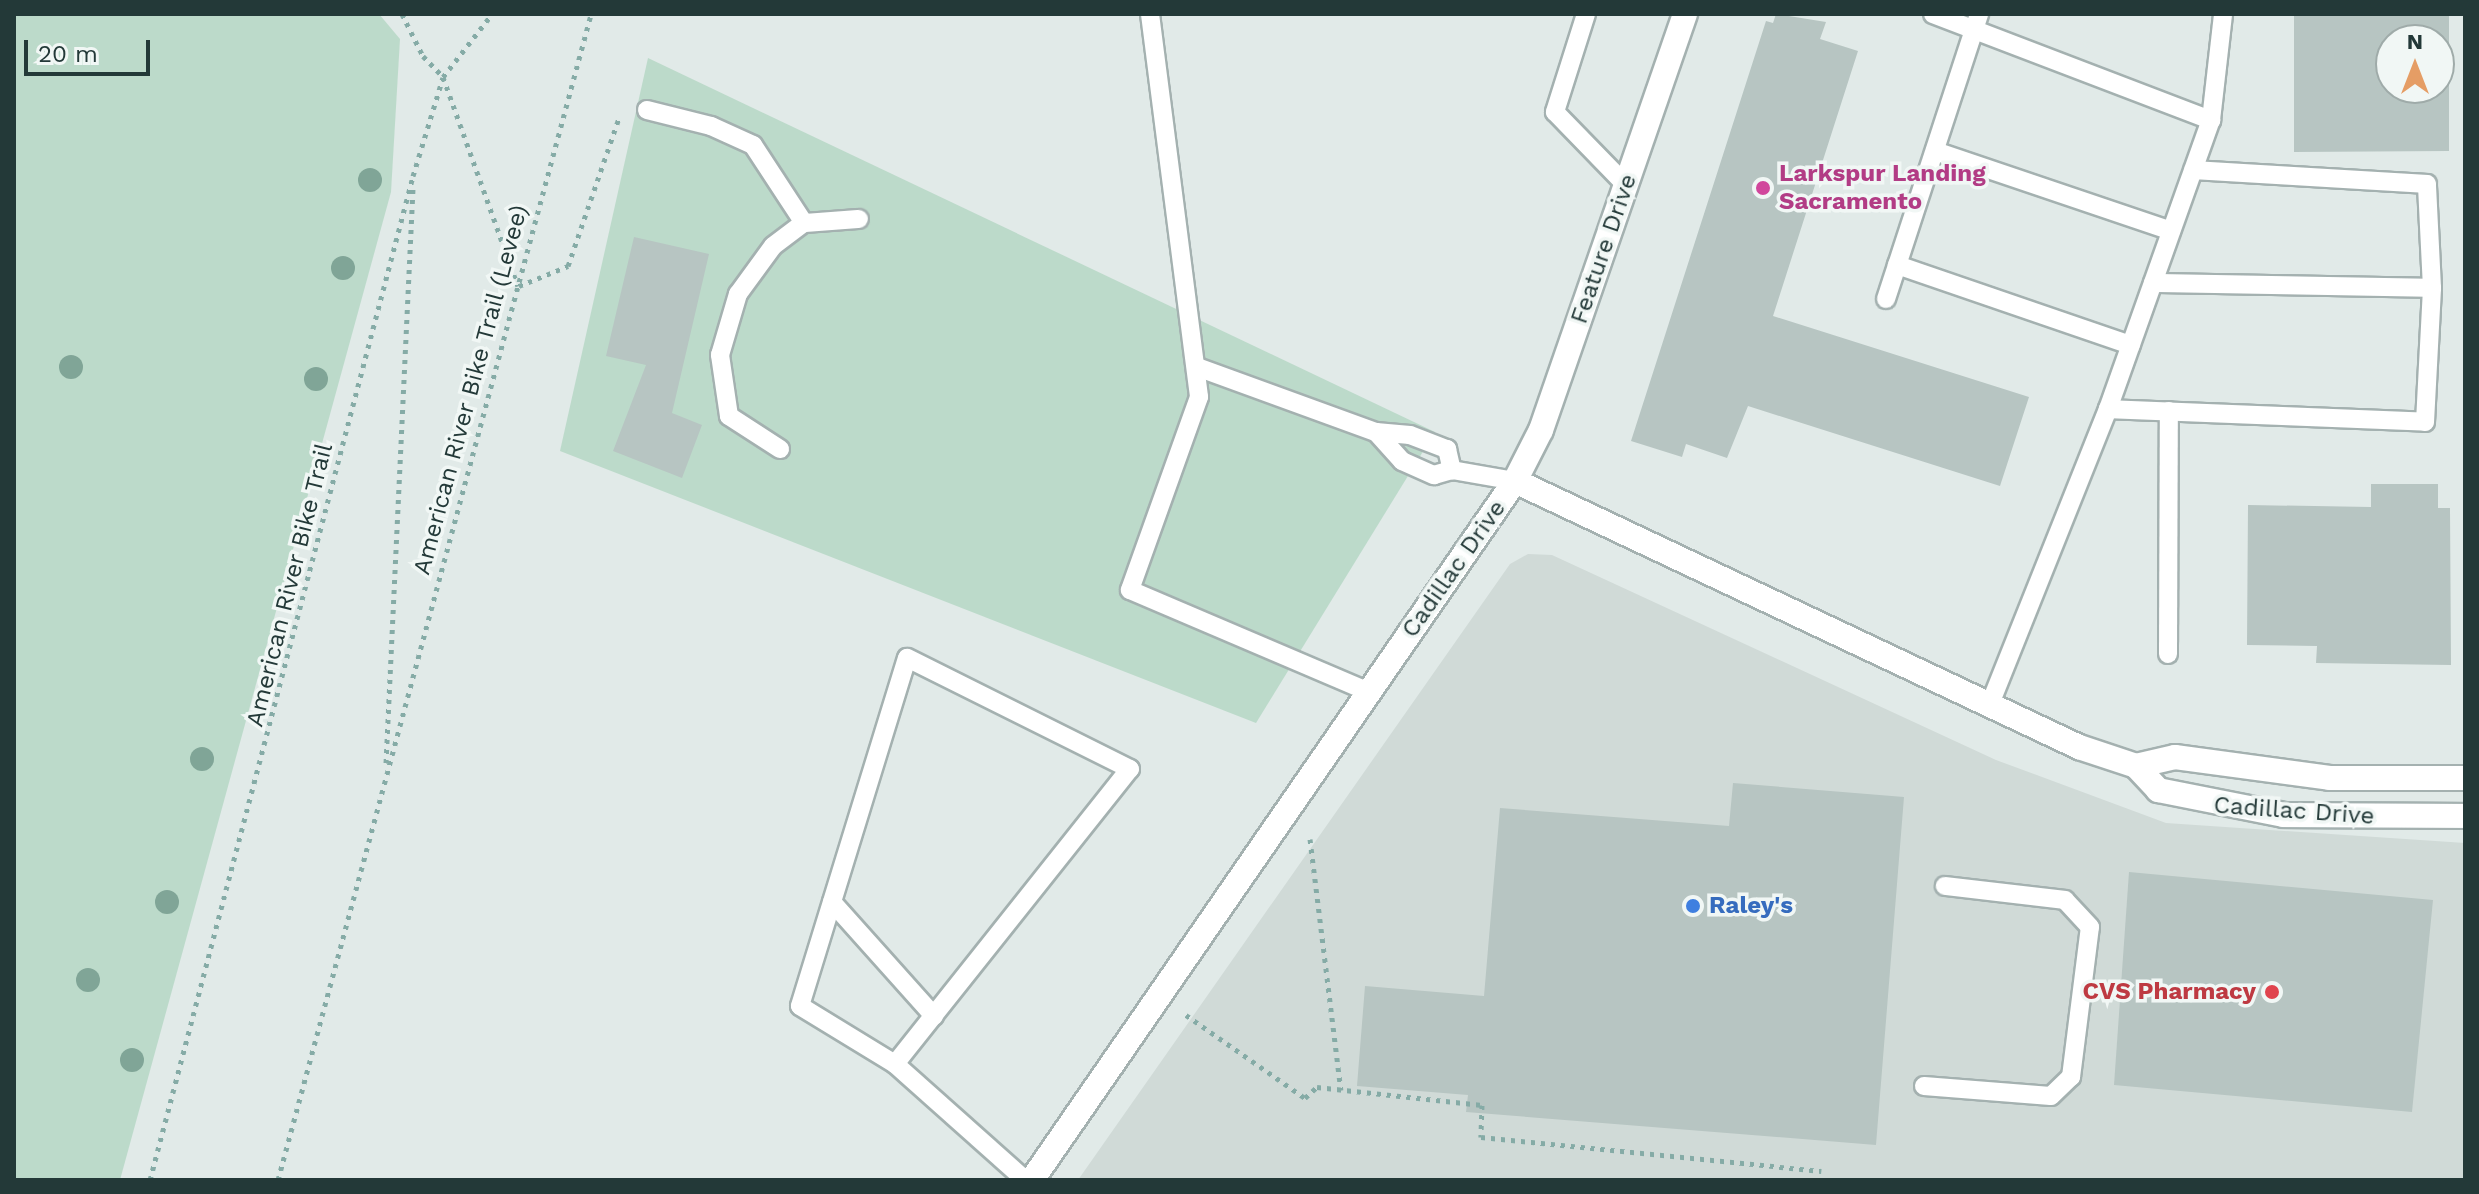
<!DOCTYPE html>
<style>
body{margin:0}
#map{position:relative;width:2479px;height:1194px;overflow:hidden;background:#e1eae8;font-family:"Work Sans",sans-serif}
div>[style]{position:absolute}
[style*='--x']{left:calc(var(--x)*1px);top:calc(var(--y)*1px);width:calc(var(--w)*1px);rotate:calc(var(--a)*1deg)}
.built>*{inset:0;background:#d0dad7}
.green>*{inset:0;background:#bcdaca}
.building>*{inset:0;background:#b7c5c2}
.path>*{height:5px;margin-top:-2.5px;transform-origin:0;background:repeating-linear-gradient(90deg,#85aba6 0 4px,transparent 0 10px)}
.roads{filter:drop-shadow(2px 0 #a4b1b0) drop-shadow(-2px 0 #a4b1b0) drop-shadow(0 2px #a4b1b0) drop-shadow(0 -2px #a4b1b0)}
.lane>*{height:18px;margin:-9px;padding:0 9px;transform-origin:9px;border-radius:9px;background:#fff}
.street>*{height:24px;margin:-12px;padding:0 12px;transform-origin:12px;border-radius:12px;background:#fff}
.trees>*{width:24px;height:24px;margin:-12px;border-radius:50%;background:#80a597}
.dots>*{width:22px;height:22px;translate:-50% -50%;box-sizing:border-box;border:4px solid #f1f7f5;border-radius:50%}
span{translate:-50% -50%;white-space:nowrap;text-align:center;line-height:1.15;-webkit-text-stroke:7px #f1f7f5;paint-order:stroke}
.hotel-label{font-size:24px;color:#b23c85;font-weight:700}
.left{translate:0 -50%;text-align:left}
.street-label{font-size:24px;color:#233938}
.shop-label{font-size:24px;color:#366cbe;font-weight:700}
.health-label{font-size:24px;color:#be3a42;font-weight:700}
.right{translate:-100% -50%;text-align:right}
.frame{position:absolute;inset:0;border:16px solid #233938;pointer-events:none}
.north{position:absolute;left:2375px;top:24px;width:80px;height:80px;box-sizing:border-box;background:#f1f7f5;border:2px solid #9faba9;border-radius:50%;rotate:0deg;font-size:22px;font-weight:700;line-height:32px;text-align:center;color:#233938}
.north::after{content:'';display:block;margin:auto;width:28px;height:36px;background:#e59d65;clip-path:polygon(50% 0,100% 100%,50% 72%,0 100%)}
.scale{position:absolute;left:24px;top:40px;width:126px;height:36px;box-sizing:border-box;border:4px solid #233938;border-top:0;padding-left:10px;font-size:24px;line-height:28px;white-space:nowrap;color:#233938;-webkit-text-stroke:6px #f1f7f5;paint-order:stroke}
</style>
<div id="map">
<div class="built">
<i style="clip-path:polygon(1528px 554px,1552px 555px,1996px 760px,2166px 823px,2465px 843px,2465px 1180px,1078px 1180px,1510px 564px)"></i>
</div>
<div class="green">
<i style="clip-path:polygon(14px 14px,379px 14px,400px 39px,391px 192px,120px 1180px,14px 1180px)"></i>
<i style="clip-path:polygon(648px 58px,1435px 432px,1256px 723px,560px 451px)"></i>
</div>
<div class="building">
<i style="clip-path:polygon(1776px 14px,1826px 22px,1820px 39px,1858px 51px,1773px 316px,2029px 397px,2000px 486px,1748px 406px,1727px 458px,1686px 444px,1682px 457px,1631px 441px,1766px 21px,1773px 23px)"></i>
<i style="clip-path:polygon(evenodd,2294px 14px,2449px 14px,2449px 151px,2294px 152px,2294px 14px,2391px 40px,2439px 40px,2439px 88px,2391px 88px,2391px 40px)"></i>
<i style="clip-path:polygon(634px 237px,709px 254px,672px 413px,702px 425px,682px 478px,613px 451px,646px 365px,606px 356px)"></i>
<i style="clip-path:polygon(2371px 484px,2438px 484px,2438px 508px,2450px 508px,2451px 665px,2316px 663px,2317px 646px,2247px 645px,2248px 505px,2371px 507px)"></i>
<i style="clip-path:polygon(1733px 783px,1904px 797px,1876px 1145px,1466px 1112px,1468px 1095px,1357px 1086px,1365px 986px,1484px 996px,1500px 808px,1729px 826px)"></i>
<i style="clip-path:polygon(2129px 872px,2433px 900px,2412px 1112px,2114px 1085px)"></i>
</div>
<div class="path">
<i style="--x:402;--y:14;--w:47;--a:63.4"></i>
<i style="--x:423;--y:56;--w:29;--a:46"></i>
<i style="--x:443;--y:77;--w:222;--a:70.3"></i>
<i style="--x:519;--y:286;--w:53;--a:-22.2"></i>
<i style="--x:568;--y:266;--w:157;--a:-71"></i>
<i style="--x:386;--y:763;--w:575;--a:-87.31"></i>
<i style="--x:1310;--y:839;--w:253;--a:83"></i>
<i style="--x:1186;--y:1015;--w:145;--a:34.9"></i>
<i style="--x:1305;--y:1098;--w:16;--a:-43"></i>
<i style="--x:1317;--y:1087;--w:166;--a:6.2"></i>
<i style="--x:1482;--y:1105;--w:32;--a:92"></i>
<i style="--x:1481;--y:1137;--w:342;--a:5.7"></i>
<i style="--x:150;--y:1180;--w:1038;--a:-75.32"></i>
<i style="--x:413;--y:176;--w:103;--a:-73.1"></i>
<i style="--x:443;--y:77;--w:80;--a:-52.1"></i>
<i style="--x:278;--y:1180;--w:1207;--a:-74.97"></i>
</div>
<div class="roads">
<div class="lane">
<i style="--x:1150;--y:14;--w:386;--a:82.7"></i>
<i style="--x:1199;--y:397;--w:205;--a:109.7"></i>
<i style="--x:1130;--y:590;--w:260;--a:23.1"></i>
<i style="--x:1586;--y:14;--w:103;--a:107.6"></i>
<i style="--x:1555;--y:112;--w:102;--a:45.8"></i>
<i style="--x:1933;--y:14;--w:298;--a:20.9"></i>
<i style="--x:647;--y:110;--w:66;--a:14"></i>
<i style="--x:711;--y:126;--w:46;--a:24.3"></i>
<i style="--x:753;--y:145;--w:93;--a:56.8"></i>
<i style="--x:1935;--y:151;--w:249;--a:18.7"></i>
<i style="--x:1897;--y:265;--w:247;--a:18.9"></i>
<i style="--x:2153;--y:283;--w:279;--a:1"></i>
<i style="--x:1886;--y:299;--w:300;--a:-71.9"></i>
<i style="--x:1197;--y:367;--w:190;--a:20"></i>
<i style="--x:1376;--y:432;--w:34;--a:5"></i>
<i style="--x:1410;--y:435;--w:40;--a:21"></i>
<i style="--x:1447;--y:449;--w:22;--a:77"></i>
<i style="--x:2108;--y:409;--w:317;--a:2.3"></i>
<i style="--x:2425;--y:422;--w:134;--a:-87"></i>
<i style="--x:2432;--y:288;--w:104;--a:-92.8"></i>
<i style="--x:2427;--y:184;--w:234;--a:-176.6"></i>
<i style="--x:1376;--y:432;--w:39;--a:48"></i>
<i style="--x:1402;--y:461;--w:35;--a:24"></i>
<i style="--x:1434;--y:475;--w:19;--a:-16"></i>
<i style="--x:1452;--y:470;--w:64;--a:9.9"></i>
<i style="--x:780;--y:449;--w:61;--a:-147.1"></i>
<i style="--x:729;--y:416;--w:62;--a:-98.4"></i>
<i style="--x:720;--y:355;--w:64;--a:-73.6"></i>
<i style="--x:738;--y:294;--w:59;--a:-53.9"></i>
<i style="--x:773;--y:246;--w:39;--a:-37"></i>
<i style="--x:804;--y:223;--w:55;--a:-4.2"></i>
<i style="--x:2168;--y:654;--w:243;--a:-89.8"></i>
<i style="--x:1990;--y:704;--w:318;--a:-68.2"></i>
<i style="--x:2108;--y:409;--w:307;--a:-70.4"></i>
<i style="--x:2211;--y:120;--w:107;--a:-83.5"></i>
<i style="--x:832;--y:902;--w:153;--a:48.2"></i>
<i style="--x:895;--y:1064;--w:377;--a:-51.5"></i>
<i style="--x:1130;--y:769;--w:249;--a:-153.5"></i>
<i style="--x:907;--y:658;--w:364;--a:107.1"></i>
<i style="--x:800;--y:1006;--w:111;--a:31.4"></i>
<i style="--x:895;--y:1064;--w:174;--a:41.7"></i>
<i style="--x:1924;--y:1086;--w:127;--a:4.5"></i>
<i style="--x:2051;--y:1096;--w:28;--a:-44"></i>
<i style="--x:2071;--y:1077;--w:151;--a:-82.8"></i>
<i style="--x:2090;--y:927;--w:37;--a:-133"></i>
<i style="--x:2065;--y:900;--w:121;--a:-173.3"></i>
</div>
<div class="street">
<i style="--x:1515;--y:481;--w:57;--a:-63"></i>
<i style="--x:1541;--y:430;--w:440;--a:-70.9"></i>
<i style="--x:2136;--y:766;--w:40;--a:-13"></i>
<i style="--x:2175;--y:757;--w:156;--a:7.7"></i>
<i style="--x:2330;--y:778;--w:135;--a:0"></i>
<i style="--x:1032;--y:1180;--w:850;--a:-55.36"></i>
<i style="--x:1515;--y:481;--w:624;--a:25.25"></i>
<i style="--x:2079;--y:747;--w:60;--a:18.4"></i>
<i style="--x:2136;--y:766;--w:33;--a:47"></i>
<i style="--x:2158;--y:790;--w:128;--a:11.2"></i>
<i style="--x:2284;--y:815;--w:181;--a:0.3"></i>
</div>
</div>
<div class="trees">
<i style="left:370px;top:180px"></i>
<i style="left:343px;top:268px"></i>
<i style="left:71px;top:367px"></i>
<i style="left:316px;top:379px"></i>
<i style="left:202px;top:759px"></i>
<i style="left:167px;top:902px"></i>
<i style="left:88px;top:980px"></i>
<i style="left:132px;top:1060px"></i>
</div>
<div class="dots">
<i style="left:1763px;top:188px;background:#d1479c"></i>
<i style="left:1693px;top:906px;background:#3f7fe0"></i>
<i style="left:2272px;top:992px;background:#e0444e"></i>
</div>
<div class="hotel-label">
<span class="left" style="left:1779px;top:188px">Larkspur Landing<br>Sacramento</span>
</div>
<div class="street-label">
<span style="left:1604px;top:249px;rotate:-71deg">Feature Drive</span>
<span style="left:471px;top:390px;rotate:-75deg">American River Bike Trail (Levee)</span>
<span style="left:1454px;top:569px;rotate:-55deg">Cadillac Drive</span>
<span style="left:290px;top:585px;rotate:-76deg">American River Bike Trail</span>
<span style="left:2294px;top:811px;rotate:4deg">Cadillac Drive</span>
</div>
<div class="shop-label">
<span class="left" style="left:1709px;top:906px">Raley's</span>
</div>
<div class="health-label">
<span class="right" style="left:2256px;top:992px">CVS Pharmacy</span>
</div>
<div class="frame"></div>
<div class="north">N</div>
<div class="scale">20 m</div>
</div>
